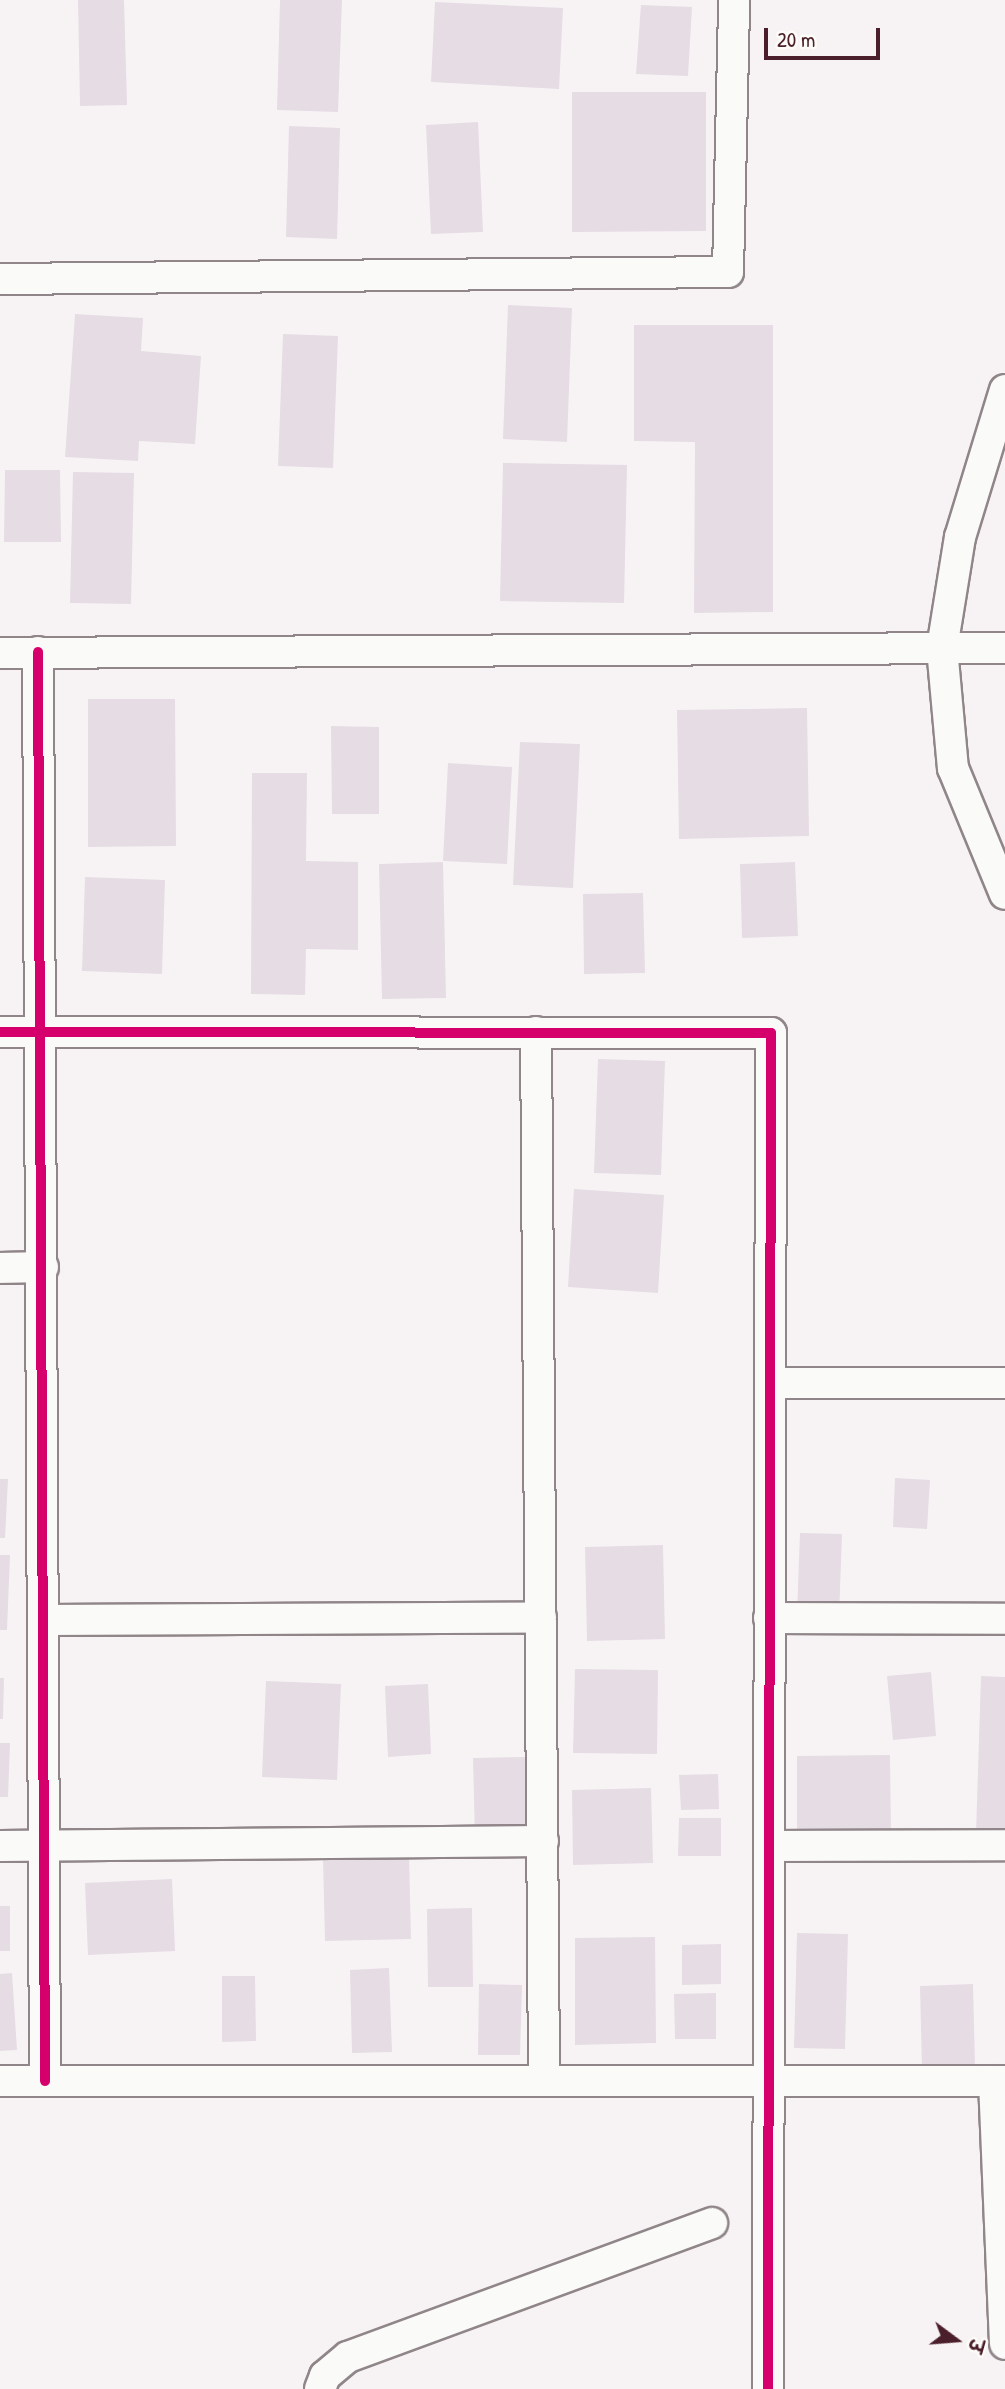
<!DOCTYPE html>
<meta charset="utf-8">
<style>
body{margin:0}
#map{position:relative;width:1005px;height:2389px;overflow:hidden;background:#f7f3f5;font-family:"Patrick Hand","Playpen Sans Deva",sans-serif}
div>[style]{position:absolute}
[style*='--x']{left:calc(var(--x)*1px);top:calc(var(--y)*1px);width:calc(var(--w)*1px);rotate:calc(var(--a)*1deg)}
.building>*{inset:0;background:#e6dce4}
.roads{filter:drop-shadow(2px 0 #908689) drop-shadow(-2px 0 #908689) drop-shadow(0 2px #908689) drop-shadow(0 -2px #908689)}
.minor>*{height:30px;margin:-15px;padding:0 15px;transform-origin:15px;border-radius:15px;background:#fafaf8}
.cycleway>*{height:10px;margin:-5px;padding:0 5px;transform-origin:5px;border-radius:5px;background:#d6006c}
span{translate:-50% -50%;white-space:nowrap;text-align:center;line-height:1.15;-webkit-text-stroke:5px #fdfcf7;paint-order:stroke}
.north{position:absolute;left:921px;top:2305px;width:70px;height:70px;-webkit-text-stroke:5px #fdfcf7;paint-order:stroke;rotate:106deg;font-size:19px;font-weight:700;line-height:28px;text-align:center;color:#4a1f2b}
.north::after{content:'';display:block;margin:auto;width:24px;height:32px;background:#4a1f2b;clip-path:polygon(50% 0,100% 100%,50% 72%,0 100%)}
.scale{position:absolute;left:764px;top:28px;width:116px;height:32px;box-sizing:border-box;border:4px solid #4a1f2b;border-top:0;padding-left:9px;font-size:21px;line-height:24px;white-space:nowrap;color:#4a1f2b;-webkit-text-stroke:5px #fdfcf7;paint-order:stroke}
</style>
<div id="map">
<div class="building">
<i style="clip-path:polygon(78px 0,124px 0,127px 105px,80px 106px)"></i>
<i style="clip-path:polygon(280px 0,342px 0,338px 112px,277px 110px)"></i>
<i style="clip-path:polygon(435px 2px,563px 8px,559px 89px,431px 82px)"></i>
<i style="clip-path:polygon(641px 5px,692px 7px,688px 76px,636px 74px)"></i>
<i style="clip-path:polygon(572px 92px,706px 92px,706px 231px,572px 232px)"></i>
<i style="clip-path:polygon(478px 122px,483px 232px,431px 234px,426px 125px)"></i>
<i style="clip-path:polygon(289px 126px,340px 128px,337px 239px,286px 237px)"></i>
<i style="clip-path:polygon(508px 305px,572px 308px,567px 442px,503px 439px)"></i>
<i style="clip-path:polygon(75px 314px,143px 318px,141px 351px,201px 356px,195px 444px,139px 441px,138px 461px,65px 457px)"></i>
<i style="clip-path:polygon(634px 325px,773px 325px,773px 612px,694px 613px,695px 442px,634px 441px)"></i>
<i style="clip-path:polygon(283px 334px,338px 336px,333px 468px,278px 466px)"></i>
<i style="clip-path:polygon(503px 463px,627px 465px,624px 603px,500px 601px)"></i>
<i style="clip-path:polygon(5px 470px,60px 470px,61px 542px,4px 542px)"></i>
<i style="clip-path:polygon(73px 472px,134px 473px,131px 604px,70px 603px)"></i>
<i style="clip-path:polygon(88px 699px,175px 699px,176px 846px,88px 847px)"></i>
<i style="clip-path:polygon(807px 708px,809px 836px,679px 839px,677px 710px)"></i>
<i style="clip-path:polygon(331px 726px,379px 727px,379px 814px,332px 814px)"></i>
<i style="clip-path:polygon(520px 742px,580px 744px,573px 888px,513px 885px)"></i>
<i style="clip-path:polygon(448px 763px,512px 767px,507px 864px,443px 861px)"></i>
<i style="clip-path:polygon(252px 773px,307px 773px,306px 861px,358px 862px,358px 950px,306px 949px,305px 995px,251px 994px)"></i>
<i style="clip-path:polygon(443px 862px,446px 998px,382px 999px,379px 864px)"></i>
<i style="clip-path:polygon(795px 862px,798px 936px,742px 938px,740px 864px)"></i>
<i style="clip-path:polygon(85px 877px,165px 880px,162px 974px,82px 971px)"></i>
<i style="clip-path:polygon(643px 893px,645px 973px,584px 974px,583px 894px)"></i>
<i style="clip-path:polygon(598px 1059px,665px 1061px,661px 1175px,594px 1173px)"></i>
<i style="clip-path:polygon(574px 1189px,664px 1195px,658px 1293px,568px 1287px)"></i>
<i style="clip-path:polygon(895px 1478px,930px 1480px,927px 1529px,893px 1527px)"></i>
<i style="clip-path:polygon(0 1479px,8px 1479px,5px 1538px,0 1538px)"></i>
<i style="clip-path:polygon(800px 1533px,842px 1534px,839px 1616px,797px 1614px)"></i>
<i style="clip-path:polygon(663px 1545px,665px 1639px,587px 1641px,585px 1547px)"></i>
<i style="clip-path:polygon(0 1555px,10px 1555px,7px 1630px,0 1630px)"></i>
<i style="clip-path:polygon(575px 1669px,658px 1670px,657px 1754px,573px 1753px)"></i>
<i style="clip-path:polygon(931px 1672px,936px 1736px,893px 1740px,887px 1676px)"></i>
<i style="clip-path:polygon(981px 1676px,1005px 1677px,1005px 1834px,976px 1833px)"></i>
<i style="clip-path:polygon(0 1678px,4px 1678px,3px 1719px,0 1719px)"></i>
<i style="clip-path:polygon(266px 1681px,341px 1684px,337px 1780px,262px 1777px)"></i>
<i style="clip-path:polygon(428px 1684px,431px 1754px,388px 1757px,385px 1686px)"></i>
<i style="clip-path:polygon(0 1743px,10px 1743px,8px 1797px,0 1797px)"></i>
<i style="clip-path:polygon(890px 1755px,891px 1835px,797px 1837px,797px 1756px)"></i>
<i style="clip-path:polygon(525px 1757px,528px 1836px,475px 1838px,473px 1758px)"></i>
<i style="clip-path:polygon(718px 1774px,719px 1809px,681px 1810px,679px 1775px)"></i>
<i style="clip-path:polygon(651px 1788px,653px 1863px,573px 1865px,572px 1790px)"></i>
<i style="clip-path:polygon(679px 1818px,721px 1818px,721px 1856px,678px 1856px)"></i>
<i style="clip-path:polygon(409px 1855px,411px 1939px,325px 1941px,323px 1857px)"></i>
<i style="clip-path:polygon(172px 1879px,175px 1951px,88px 1955px,85px 1883px)"></i>
<i style="clip-path:polygon(0 1906px,10px 1906px,10px 1951px,0 1951px)"></i>
<i style="clip-path:polygon(472px 1908px,473px 1987px,428px 1987px,427px 1909px)"></i>
<i style="clip-path:polygon(797px 1933px,848px 1934px,845px 2049px,794px 2048px)"></i>
<i style="clip-path:polygon(655px 1937px,656px 2043px,575px 2045px,575px 1938px)"></i>
<i style="clip-path:polygon(721px 1944px,721px 1984px,682px 1985px,682px 1945px)"></i>
<i style="clip-path:polygon(389px 1968px,392px 2052px,352px 2053px,350px 1970px)"></i>
<i style="clip-path:polygon(12px 1973px,17px 2050px,0 2051px,0 1974px)"></i>
<i style="clip-path:polygon(222px 1976px,255px 1976px,256px 2041px,222px 2042px)"></i>
<i style="clip-path:polygon(479px 1984px,522px 1985px,520px 2055px,478px 2055px)"></i>
<i style="clip-path:polygon(973px 1984px,975px 2068px,922px 2070px,920px 1986px)"></i>
<i style="clip-path:polygon(716px 1993px,716px 2039px,675px 2039px,674px 1994px)"></i>
</div>
<div class="roads">
<div class="minor">
<i style="--x:0;--y:279;--w:728;--a:-0.55"></i>
<i style="--x:728;--y:272;--w:272;--a:-88.7"></i>
<i style="--x:1005;--y:390;--w:154;--a:107"></i>
<i style="--x:960;--y:537;--w:112;--a:99.2"></i>
<i style="--x:942;--y:648;--w:121;--a:84.8"></i>
<i style="--x:953;--y:768;--w:136;--a:67.6"></i>
<i style="--x:38;--y:652;--w:1429;--a:89.72"></i>
<i style="--x:0;--y:653;--w:1005;--a:-0.29"></i>
<i style="--x:0;--y:1032;--w:771;--a:0.07"></i>
<i style="--x:771;--y:1033;--w:1356;--a:90.13"></i>
<i style="--x:536;--y:1032;--w:1049;--a:89.56"></i>
<i style="--x:0;--y:1268;--w:43;--a:-1.3"></i>
<i style="--x:770;--y:1383;--w:235;--a:0"></i>
<i style="--x:769;--y:1618;--w:236;--a:0.2"></i>
<i style="--x:45;--y:1620;--w:496;--a:-0.3"></i>
<i style="--x:0;--y:1846;--w:543;--a:-0.53"></i>
<i style="--x:769;--y:1846;--w:236;--a:-0.2"></i>
<i style="--x:0;--y:2081;--w:1005;--a:0"></i>
<i style="--x:994;--y:2081;--w:263;--a:87.6"></i>
<i style="--x:320;--y:2389;--w:14;--a:-69"></i>
<i style="--x:325;--y:2376;--w:30;--a:-40"></i>
<i style="--x:348;--y:2357;--w:388;--a:-20.2"></i>
</div>
</div>
<div class="cycleway">
<i style="--x:38;--y:652;--w:1429;--a:89.72"></i>
<i style="--x:0;--y:1032;--w:771;--a:0.07"></i>
<i style="--x:771;--y:1033;--w:1356;--a:90.13"></i>
</div>
<div class="north">उ</div>
<div class="scale">20 m</div>
</div>
